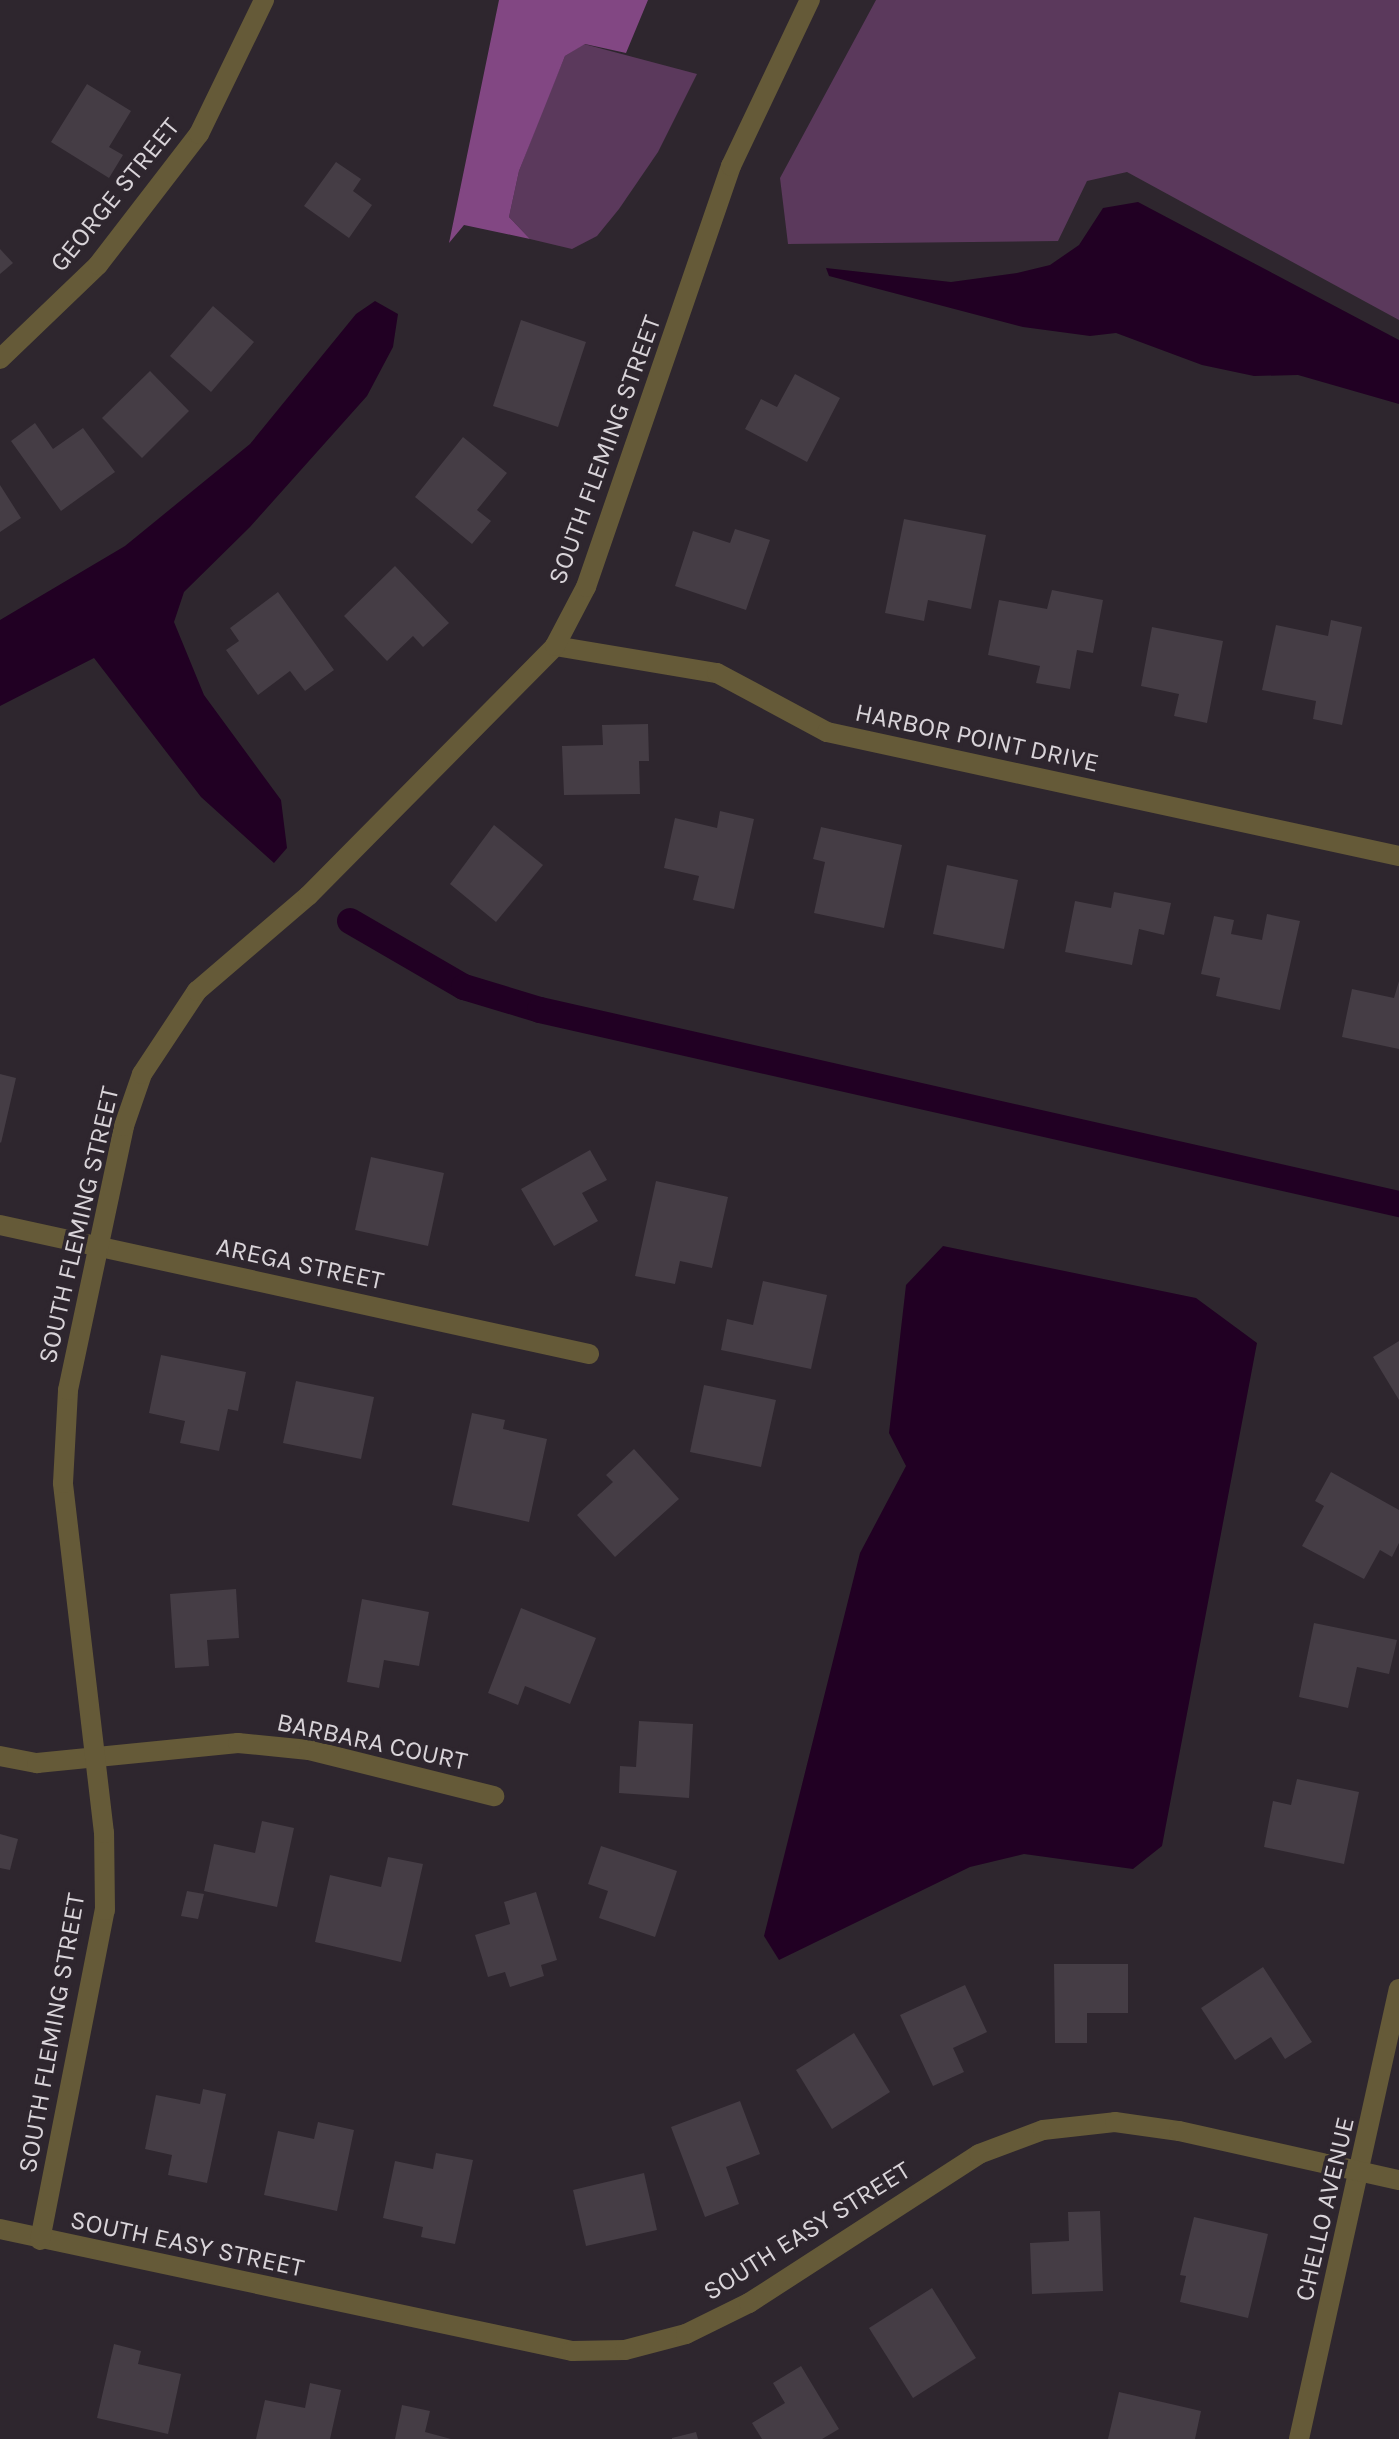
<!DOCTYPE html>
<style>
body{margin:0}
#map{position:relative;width:1399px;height:2439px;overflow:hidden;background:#2e262e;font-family:Karla,sans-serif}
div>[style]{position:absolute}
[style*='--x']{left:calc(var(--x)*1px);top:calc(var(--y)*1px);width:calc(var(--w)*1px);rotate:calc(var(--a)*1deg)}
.green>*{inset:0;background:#5b395c}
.forest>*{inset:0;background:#824783}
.water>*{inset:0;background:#210023}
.canal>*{height:26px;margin:-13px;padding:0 13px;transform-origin:13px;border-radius:13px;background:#210023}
.building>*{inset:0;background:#453d45}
.minor>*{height:20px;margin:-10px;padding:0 10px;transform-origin:10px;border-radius:10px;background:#655a38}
.tertiary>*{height:20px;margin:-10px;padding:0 10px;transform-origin:10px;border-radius:10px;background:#655a38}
span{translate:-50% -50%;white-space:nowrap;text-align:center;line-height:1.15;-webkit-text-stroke:7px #2e262e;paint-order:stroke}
.street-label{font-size:26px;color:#d9d4d9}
</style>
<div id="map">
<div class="green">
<i style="clip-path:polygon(876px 0,1399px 0,1399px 320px,1127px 172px,1087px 181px,1058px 241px,788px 244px,780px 178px)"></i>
<i style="clip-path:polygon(584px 44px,697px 74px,658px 152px,619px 209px,597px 236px,572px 249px,530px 239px,509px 217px,519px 171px,544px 106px,565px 56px)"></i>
</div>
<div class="forest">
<i style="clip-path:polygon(499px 0,648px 0,626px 53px,585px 44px,565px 56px,519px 171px,509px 217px,530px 239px,464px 225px,449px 243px)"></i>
</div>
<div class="water">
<i style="clip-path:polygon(1138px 202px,1399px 340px,1399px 404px,1298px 375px,1254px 376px,1202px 365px,1116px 333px,1090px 336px,1023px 327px,829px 276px,826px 268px,951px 282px,1017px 273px,1050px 265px,1079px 245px,1103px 208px)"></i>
<i style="clip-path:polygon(375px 301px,398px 314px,393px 347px,367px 396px,250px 527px,184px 592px,174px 622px,204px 695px,281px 800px,287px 848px,274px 863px,201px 797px,94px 658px,0 706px,0 620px,125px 546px,250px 444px,356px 314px)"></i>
<i style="clip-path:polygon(943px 1246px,1196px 1298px,1257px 1343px,1162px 1846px,1133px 1869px,1024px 1854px,970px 1867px,779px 1960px,764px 1936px,860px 1553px,906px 1466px,889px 1433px,906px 1285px)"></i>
</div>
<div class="canal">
<i style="--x:350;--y:921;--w:132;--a:30.1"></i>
<i style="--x:464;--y:987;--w:79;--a:16.8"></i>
<i style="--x:540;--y:1010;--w:881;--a:12.73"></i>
</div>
<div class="building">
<i style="clip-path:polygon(87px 84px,131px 111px,109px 147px,123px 155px,109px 178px,51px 142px)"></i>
<i style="clip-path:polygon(336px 162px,361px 179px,353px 191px,372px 205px,349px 238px,304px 206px)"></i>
<i style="clip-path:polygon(0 249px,13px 263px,0 274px)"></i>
<i style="clip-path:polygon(213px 306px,254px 342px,211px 392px,170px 356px)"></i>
<i style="clip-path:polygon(521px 320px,586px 342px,558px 427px,493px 406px)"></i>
<i style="clip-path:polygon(150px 371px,189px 411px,142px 458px,102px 418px)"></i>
<i style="clip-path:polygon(795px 374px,840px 398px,807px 462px,745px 429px,761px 399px,777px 407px)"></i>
<i style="clip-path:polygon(35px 423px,53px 449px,83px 428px,115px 472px,61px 511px,11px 441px)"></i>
<i style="clip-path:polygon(463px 437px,507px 473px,477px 510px,491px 521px,472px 544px,415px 497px)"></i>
<i style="clip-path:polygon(0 485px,21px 518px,0 532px)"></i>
<i style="clip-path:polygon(904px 519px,986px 535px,971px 609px,928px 600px,924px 621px,885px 613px)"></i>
<i style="clip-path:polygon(735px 529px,770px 540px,746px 610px,675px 586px,693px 531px,730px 543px)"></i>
<i style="clip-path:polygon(395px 566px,449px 623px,423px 647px,413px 636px,387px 661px,344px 616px)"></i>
<i style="clip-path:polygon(1052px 590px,1103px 600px,1093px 653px,1077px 650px,1070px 689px,1036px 683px,1040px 666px,988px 655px,999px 600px,1047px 609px)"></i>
<i style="clip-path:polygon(278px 592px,334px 670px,305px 691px,290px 671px,258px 695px,226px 650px,239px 641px,230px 628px)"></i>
<i style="clip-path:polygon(1331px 620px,1362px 627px,1342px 725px,1313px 719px,1316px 701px,1262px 690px,1276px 625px,1328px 636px)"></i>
<i style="clip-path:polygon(1152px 627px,1223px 641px,1207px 723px,1174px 716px,1179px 694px,1141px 686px)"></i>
<i style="clip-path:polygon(648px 724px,649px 761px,639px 761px,640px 794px,564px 795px,562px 746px,603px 745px,602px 725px)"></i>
<i style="clip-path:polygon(720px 811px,754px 819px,734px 909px,693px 900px,699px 876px,664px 868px,675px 818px,717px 828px)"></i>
<i style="clip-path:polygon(494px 825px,543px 865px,496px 922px,450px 884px)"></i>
<i style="clip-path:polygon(821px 827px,902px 845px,884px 928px,814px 913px,825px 862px,813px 859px)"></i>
<i style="clip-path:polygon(947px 865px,1018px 880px,1004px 949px,933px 934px)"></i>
<i style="clip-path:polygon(1114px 892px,1171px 903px,1164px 935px,1139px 929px,1132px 965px,1065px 952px,1075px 901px,1111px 908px)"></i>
<i style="clip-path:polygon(1267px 914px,1300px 921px,1280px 1010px,1216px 996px,1220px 978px,1201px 974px,1214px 916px,1234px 920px,1231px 934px,1262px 940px)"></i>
<i style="clip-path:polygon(1399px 981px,1399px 1049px,1342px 1037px,1352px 989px,1394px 998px)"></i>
<i style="clip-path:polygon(0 1074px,16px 1078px,1px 1143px,0 1142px)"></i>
<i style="clip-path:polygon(590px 1150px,607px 1180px,582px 1193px,598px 1221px,554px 1246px,521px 1189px)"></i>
<i style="clip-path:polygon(371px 1157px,444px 1173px,428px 1246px,355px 1230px)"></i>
<i style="clip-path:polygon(656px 1181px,728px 1197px,712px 1268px,680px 1261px,675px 1284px,635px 1276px)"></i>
<i style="clip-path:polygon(763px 1281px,827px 1295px,811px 1369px,721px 1350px,727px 1319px,753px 1325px)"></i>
<i style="clip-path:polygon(1399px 1341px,1399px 1400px,1373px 1357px)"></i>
<i style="clip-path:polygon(161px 1355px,246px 1372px,238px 1411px,228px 1409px,219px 1451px,180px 1443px,185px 1421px,149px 1413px)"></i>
<i style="clip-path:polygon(296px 1381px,374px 1397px,361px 1459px,283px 1443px)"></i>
<i style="clip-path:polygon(704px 1385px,776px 1400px,761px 1467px,690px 1452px)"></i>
<i style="clip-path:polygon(472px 1413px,505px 1420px,503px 1429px,547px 1439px,529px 1522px,452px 1505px)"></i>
<i style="clip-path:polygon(634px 1449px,679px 1499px,615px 1557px,577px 1515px,613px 1482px,606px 1475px)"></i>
<i style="clip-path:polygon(1331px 1472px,1399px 1510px,1399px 1543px,1392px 1557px,1380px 1550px,1364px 1579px,1302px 1546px,1324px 1506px,1315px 1501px)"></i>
<i style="clip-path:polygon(236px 1589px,239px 1638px,207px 1640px,209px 1666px,175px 1668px,170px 1594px)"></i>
<i style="clip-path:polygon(362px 1599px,429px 1612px,419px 1666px,384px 1660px,379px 1688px,347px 1682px)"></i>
<i style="clip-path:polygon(521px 1608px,596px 1638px,570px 1704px,525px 1686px,518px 1705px,488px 1693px)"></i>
<i style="clip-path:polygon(1314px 1623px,1397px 1640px,1389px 1674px,1357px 1667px,1348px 1708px,1299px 1697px)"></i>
<i style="clip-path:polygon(639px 1721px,693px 1724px,689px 1798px,619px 1793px,620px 1766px,636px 1767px)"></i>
<i style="clip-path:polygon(1297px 1779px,1359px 1792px,1344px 1864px,1264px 1847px,1273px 1801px,1291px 1805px)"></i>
<i style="clip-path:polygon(262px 1821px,294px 1828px,277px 1907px,204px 1891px,214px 1844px,255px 1853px)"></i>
<i style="clip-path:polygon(0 1834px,18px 1839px,10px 1870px,0 1868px)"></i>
<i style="clip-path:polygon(601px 1846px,677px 1871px,655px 1937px,599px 1918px,608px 1891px,588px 1884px)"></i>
<i style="clip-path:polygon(388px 1857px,423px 1864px,401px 1962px,315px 1942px,330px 1875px,381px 1887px)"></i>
<i style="clip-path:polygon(187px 1891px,204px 1894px,198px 1919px,181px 1916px)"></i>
<i style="clip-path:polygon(536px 1892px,557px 1960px,541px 1965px,544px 1976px,510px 1987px,505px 1972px,488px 1977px,475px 1935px,510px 1924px,504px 1902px)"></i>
<i style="clip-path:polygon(1054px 1964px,1128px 1964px,1128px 2013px,1087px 2013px,1087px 2043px,1055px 2043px)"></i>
<i style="clip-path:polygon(1263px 1967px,1312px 2042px,1285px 2059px,1271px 2037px,1235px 2060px,1201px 2008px)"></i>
<i style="clip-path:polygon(965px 1985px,987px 2032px,953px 2048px,964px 2072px,933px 2086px,900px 2015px)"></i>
<i style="clip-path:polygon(854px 2033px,890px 2092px,832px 2129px,796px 2070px)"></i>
<i style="clip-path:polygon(203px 2089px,226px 2094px,207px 2183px,168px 2175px,172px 2155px,145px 2149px,156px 2095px,200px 2104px)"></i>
<i style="clip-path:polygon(740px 2101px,760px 2154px,726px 2167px,739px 2204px,705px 2217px,671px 2127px)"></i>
<i style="clip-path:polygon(318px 2122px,354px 2130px,337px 2211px,264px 2195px,278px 2131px,314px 2139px)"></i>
<i style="clip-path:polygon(436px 2153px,473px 2160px,455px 2244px,421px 2237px,423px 2227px,383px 2218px,395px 2161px,433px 2169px)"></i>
<i style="clip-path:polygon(644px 2173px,657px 2230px,586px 2246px,573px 2190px)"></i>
<i style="clip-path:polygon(1100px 2211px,1103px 2291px,1032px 2294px,1030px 2243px,1069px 2241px,1068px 2212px)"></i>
<i style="clip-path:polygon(1194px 2217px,1268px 2234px,1248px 2318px,1180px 2302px,1186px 2276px,1180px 2275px)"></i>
<i style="clip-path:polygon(932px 2288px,976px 2358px,913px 2398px,869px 2328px)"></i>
<i style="clip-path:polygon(114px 2344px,141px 2351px,138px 2364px,181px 2374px,168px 2434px,97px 2418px)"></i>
<i style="clip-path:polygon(801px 2366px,839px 2429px,822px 2439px,762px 2439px,752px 2423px,785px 2403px,773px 2383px)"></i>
<i style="clip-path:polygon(310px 2383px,341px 2390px,330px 2439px,256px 2439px,265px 2400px,305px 2408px)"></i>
<i style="clip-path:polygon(1119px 2392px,1201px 2411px,1195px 2439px,1108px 2439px)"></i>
<i style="clip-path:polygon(402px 2405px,430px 2411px,425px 2432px,451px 2439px,395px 2439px)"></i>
<i style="clip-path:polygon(696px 2432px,698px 2439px,672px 2439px,672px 2438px)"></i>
</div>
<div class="minor">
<i style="--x:0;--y:359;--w:136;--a:-43.8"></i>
<i style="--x:98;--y:265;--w:165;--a:-52.4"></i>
<i style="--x:199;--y:134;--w:149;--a:-64.1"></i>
<i style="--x:555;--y:646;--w:164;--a:9.5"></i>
<i style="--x:717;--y:673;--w:125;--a:28.2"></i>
<i style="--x:827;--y:732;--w:585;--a:12.23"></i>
<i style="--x:0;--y:1225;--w:603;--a:12.35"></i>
<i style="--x:0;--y:1756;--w:38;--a:11"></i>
<i style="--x:37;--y:1763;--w:202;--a:-5.7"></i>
<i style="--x:238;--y:1743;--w:71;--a:5.6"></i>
<i style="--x:309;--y:1750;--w:191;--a:14"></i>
<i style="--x:1299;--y:2439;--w:461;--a:-77.5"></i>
</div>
<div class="tertiary">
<i style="--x:0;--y:2229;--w:585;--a:12.04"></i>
<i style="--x:572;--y:2351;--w:53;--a:-1.1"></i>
<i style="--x:625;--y:2350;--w:63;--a:-14.7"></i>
<i style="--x:686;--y:2334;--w:70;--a:-26.2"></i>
<i style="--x:749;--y:2303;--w:274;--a:-32.9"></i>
<i style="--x:979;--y:2154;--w:68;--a:-20.6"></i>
<i style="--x:1043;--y:2130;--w:72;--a:-6.3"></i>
<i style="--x:1115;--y:2122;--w:65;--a:8"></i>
<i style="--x:1179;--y:2131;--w:225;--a:12.6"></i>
<i style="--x:40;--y:2240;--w:336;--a:-78.9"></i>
<i style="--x:105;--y:1910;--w:77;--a:-90.7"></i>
<i style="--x:104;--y:1833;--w:352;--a:-96.7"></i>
<i style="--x:63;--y:1483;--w:93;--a:-86.9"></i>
<i style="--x:68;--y:1390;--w:270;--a:-78"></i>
<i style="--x:124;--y:1126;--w:55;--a:-70.9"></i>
<i style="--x:142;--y:1074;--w:100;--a:-56.5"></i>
<i style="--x:197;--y:991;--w:146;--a:-40.6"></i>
<i style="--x:308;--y:896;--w:351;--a:-45.3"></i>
<i style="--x:555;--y:646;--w:67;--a:-62.3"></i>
<i style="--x:586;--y:587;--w:445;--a:-71"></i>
<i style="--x:731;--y:166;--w:184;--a:-64.6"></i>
</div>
<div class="street-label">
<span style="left:115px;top:195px;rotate:-51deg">GEORGE STREET</span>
<span style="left:605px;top:450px;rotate:-70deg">SOUTH FLEMING STREET</span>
<span style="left:977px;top:738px;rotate:12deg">HARBOR POINT DRIVE</span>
<span style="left:79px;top:1225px;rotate:-77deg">SOUTH FLEMING STREET</span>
<span style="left:300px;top:1264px;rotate:12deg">AREGA STREET</span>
<span style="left:372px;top:1742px;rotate:12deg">BARBARA COURT</span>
<span style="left:52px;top:2033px;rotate:-80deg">SOUTH FLEMING STREET</span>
<span style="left:1325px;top:2209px;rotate:-77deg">CHELLO AVENUE</span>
<span style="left:807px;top:2231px;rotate:-32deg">SOUTH EASY STREET</span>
<span style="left:187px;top:2244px;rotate:12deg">SOUTH EASY STREET</span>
</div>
</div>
